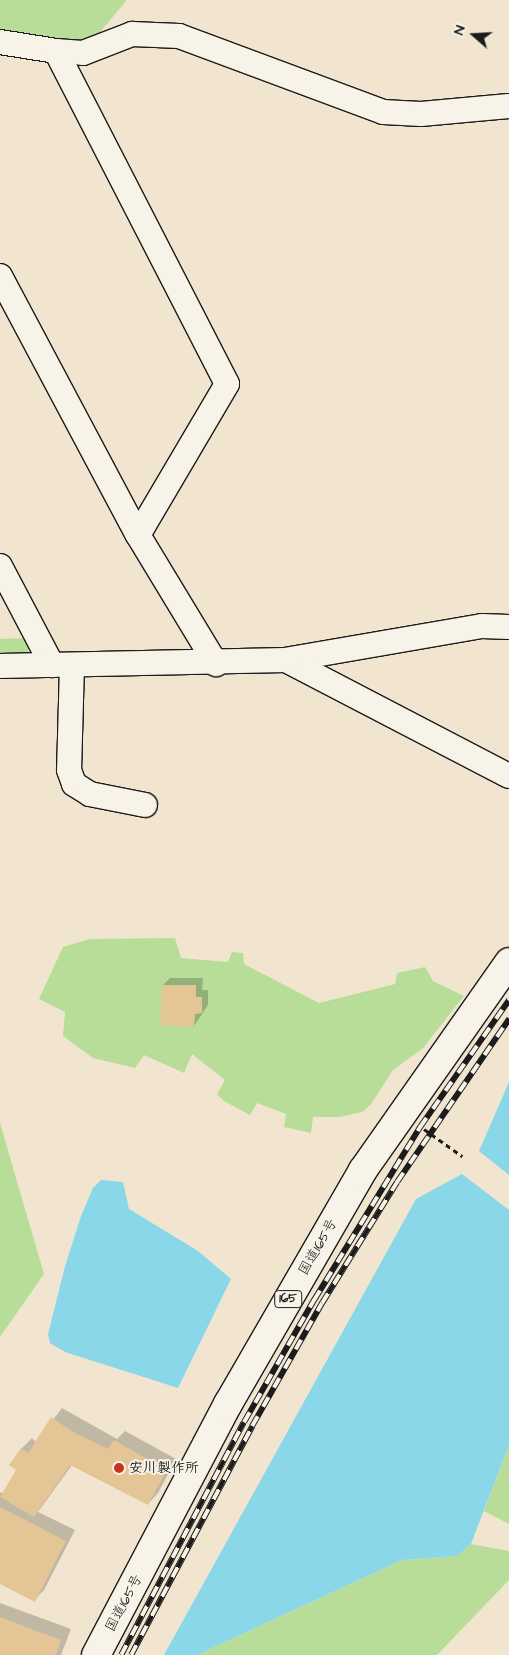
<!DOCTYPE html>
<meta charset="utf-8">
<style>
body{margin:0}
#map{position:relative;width:509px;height:1655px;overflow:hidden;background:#f1e5cf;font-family:"Architects Daughter","Klee One",sans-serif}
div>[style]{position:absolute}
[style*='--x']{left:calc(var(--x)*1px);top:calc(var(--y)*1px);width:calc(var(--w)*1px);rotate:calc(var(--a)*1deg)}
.green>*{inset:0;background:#b7dd99}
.water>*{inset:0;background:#8ad7e9}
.shadow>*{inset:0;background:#0003}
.building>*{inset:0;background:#e3c596}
.path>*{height:3px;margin-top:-1.5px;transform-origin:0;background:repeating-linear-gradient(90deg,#1c1c1c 0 5px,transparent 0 9px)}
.roads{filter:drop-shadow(1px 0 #1c1c1c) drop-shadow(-1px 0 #1c1c1c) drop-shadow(0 1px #1c1c1c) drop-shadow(0 -1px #1c1c1c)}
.street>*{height:24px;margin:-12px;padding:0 12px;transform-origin:12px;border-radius:12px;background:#f7f3e8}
.highway>*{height:28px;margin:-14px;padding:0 14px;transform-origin:14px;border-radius:14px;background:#f7f3e8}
.rail>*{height:5.5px;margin-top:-2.75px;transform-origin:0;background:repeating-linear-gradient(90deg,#f7f3e8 0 11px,#1c1c1c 0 22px);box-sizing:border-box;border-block:1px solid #1c1c1c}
.dots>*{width:14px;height:14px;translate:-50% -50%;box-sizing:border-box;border:2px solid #f7f3e8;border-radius:50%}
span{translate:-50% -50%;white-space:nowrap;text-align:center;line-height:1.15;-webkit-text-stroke:4px #f7f3e8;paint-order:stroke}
.shield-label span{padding:1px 4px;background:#f7f3e8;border:1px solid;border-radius:4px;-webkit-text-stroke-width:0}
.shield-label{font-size:12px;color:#1c1c1c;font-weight:700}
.street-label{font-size:14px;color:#1c1c1c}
.poi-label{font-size:14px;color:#1c1c1c;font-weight:700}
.left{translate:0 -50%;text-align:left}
.north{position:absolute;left:449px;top:10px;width:50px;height:50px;-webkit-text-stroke:4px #f7f3e8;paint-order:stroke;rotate:289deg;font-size:14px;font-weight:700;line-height:20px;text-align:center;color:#1c1c1c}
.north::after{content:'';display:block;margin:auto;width:18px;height:22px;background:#1c1c1c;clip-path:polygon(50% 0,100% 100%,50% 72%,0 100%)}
</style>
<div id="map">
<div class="green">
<i style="clip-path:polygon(0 0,126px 0,126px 1px,86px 49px,0 56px)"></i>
<i style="clip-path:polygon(26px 638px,30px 659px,0 662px,0 639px)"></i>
<i style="clip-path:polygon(175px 938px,181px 958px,228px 962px,232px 952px,243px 953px,244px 964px,319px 1003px,395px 984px,397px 973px,425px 967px,433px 981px,464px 996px,423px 1048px,393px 1070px,371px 1104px,362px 1112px,340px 1117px,313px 1117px,311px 1133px,284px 1127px,286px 1114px,257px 1103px,250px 1115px,224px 1101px,217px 1094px,225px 1080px,192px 1054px,184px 1073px,144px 1055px,135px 1068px,93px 1058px,63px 1036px,65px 1012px,39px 999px,63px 947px,90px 939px)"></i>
<i style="clip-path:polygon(0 1123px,44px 1274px,0 1337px)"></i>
<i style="clip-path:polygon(509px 1445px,509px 1524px,484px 1511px)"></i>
<i style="clip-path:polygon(471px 1544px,509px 1551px,509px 1580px,437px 1655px,197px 1655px,402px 1560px,457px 1556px)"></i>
</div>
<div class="water">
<i style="clip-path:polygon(509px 1082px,509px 1175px,479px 1151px)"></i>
<i style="clip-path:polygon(462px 1174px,509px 1210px,509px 1445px,471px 1544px,457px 1556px,402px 1560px,197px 1655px,164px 1655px,416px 1199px)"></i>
<i style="clip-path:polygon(101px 1180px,123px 1182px,129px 1209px,198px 1251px,231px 1279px,178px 1388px,65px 1352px,50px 1343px,48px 1334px,65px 1266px,81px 1216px,93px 1188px)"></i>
</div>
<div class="shadow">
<i style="clip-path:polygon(170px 978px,203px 978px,202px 990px,208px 990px,208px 1005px,194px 1026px,163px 985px)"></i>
<i style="clip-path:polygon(62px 1408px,117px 1439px,125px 1431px,176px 1459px,158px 1493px,148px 1504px,72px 1465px,38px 1512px,75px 1530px,44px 1590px,34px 1600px,0 1583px,0 1492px,3px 1494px,18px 1470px,11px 1464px,22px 1448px,32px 1438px,36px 1442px)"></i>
<i style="clip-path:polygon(0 1603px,71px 1629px,61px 1655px,0 1655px)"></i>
</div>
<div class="building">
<i style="clip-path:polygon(162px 985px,196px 985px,196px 997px,202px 997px,202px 1013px,195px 1014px,194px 1027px,160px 1025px)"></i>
<i style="clip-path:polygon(51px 1417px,73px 1432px,108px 1449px,114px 1440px,167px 1470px,148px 1505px,70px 1465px,34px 1517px,0 1497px,16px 1470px,9px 1465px,21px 1448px,28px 1453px)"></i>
<i style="clip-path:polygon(0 1507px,66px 1541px,35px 1602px,0 1584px)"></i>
<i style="clip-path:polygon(0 1617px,61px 1640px,56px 1655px,0 1655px)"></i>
</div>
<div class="path">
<i style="--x:424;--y:1129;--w:47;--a:35.4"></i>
</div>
<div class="roads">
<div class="street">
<i style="--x:0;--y:42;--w:57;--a:9.1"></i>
<i style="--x:56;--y:51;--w:374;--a:62.8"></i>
<i style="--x:227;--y:384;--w:175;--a:120.5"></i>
<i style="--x:56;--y:51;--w:27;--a:4"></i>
<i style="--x:83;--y:53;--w:53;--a:-21.2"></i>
<i style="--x:132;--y:34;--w:47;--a:2.4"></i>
<i style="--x:179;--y:36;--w:218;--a:20.4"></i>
<i style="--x:383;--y:112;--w:38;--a:3"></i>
<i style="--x:421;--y:114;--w:88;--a:-5.2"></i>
<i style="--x:0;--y:276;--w:293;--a:62"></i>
<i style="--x:138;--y:535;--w:151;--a:58.8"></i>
<i style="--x:0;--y:566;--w:112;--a:62.3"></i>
<i style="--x:509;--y:627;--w:27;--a:-178"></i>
<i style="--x:482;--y:626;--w:199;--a:170.2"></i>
<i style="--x:286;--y:660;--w:251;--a:27.5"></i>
<i style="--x:72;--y:665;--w:105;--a:91.6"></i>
<i style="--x:69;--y:770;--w:15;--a:70"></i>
<i style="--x:74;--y:784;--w:19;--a:32"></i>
<i style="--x:90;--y:794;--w:56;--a:11.3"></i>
<i style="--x:0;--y:666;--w:286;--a:-1.2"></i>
</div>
<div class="highway">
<i style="--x:96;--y:1655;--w:284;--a:-62.3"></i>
<i style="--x:228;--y:1404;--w:270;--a:-60"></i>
<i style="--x:363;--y:1170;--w:254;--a:-54.9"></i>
</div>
</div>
<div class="rail">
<i style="--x:121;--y:1655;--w:263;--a:-62.2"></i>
<i style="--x:244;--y:1422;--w:141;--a:-60.2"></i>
<i style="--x:314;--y:1300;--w:203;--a:-58.5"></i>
<i style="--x:420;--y:1127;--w:155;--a:-55"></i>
<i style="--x:131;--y:1655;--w:259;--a:-62.1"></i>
<i style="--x:252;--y:1426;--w:142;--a:-60.4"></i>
<i style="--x:322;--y:1303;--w:142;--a:-58.2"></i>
<i style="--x:397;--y:1182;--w:198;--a:-55.5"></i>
</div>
<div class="dots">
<i style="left:119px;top:1468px;background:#c8321e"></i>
</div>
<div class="shield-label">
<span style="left:288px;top:1299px">165</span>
</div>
<div class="street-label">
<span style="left:318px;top:1247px;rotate:-60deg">国道165号</span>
<span style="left:124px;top:1603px;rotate:-62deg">国道165号</span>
</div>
<div class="poi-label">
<span class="left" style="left:129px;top:1468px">安川製作所</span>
</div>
<div class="north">N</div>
</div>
